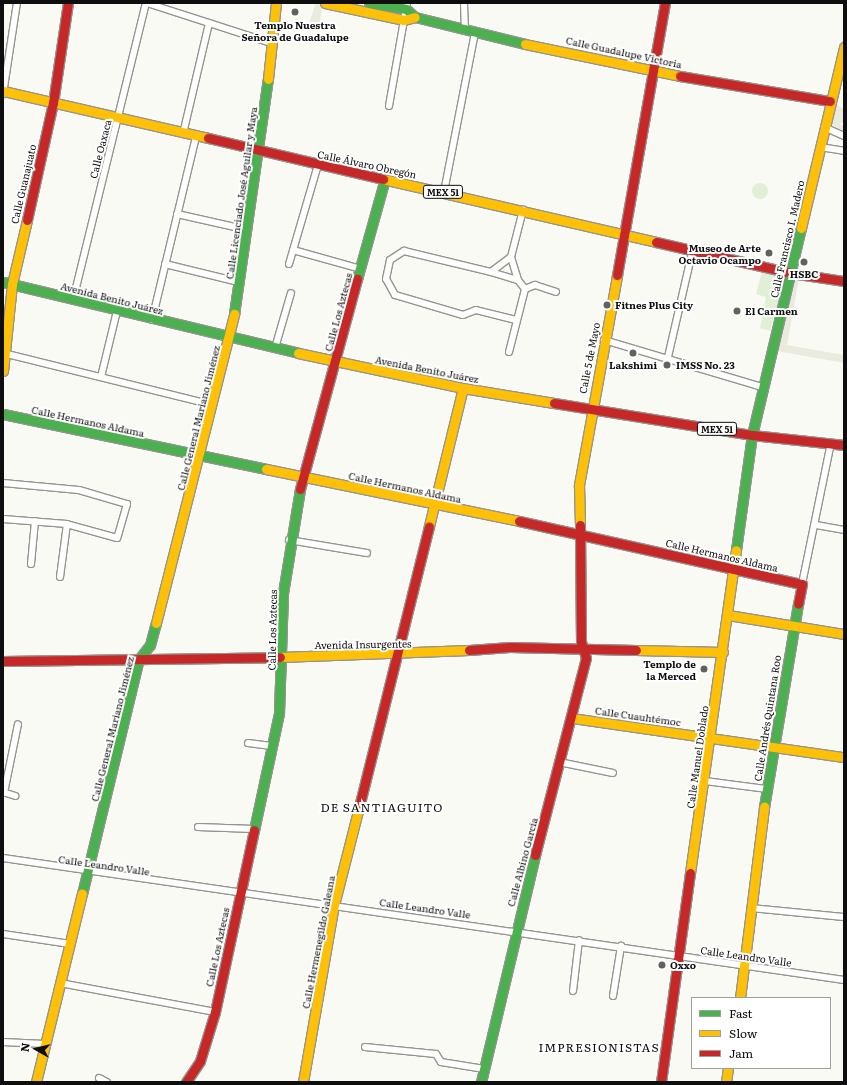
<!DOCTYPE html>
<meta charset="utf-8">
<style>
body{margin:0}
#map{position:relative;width:847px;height:1085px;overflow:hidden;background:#fafaf4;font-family:Literata,serif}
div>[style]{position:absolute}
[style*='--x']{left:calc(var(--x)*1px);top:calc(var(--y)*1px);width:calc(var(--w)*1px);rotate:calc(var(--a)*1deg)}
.green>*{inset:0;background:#e0efd5}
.round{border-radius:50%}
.plaza>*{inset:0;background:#eaeadf}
.roads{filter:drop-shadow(1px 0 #949492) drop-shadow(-1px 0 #949492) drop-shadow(0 1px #949492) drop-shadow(0 -1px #949492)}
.street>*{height:6px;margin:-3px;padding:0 3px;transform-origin:3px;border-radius:3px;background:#fefefd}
.fast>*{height:9px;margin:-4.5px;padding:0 4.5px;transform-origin:4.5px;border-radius:4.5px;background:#4caf50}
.slow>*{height:9px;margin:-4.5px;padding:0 4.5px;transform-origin:4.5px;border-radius:4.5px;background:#ffc107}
.jam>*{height:9px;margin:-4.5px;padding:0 4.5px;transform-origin:4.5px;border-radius:4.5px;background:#c62828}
.dots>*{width:11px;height:11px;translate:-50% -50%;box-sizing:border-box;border:2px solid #fff;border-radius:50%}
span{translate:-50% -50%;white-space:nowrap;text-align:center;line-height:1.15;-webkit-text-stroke:4px #fff;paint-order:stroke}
.shield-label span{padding:1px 3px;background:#fff;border:1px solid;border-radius:3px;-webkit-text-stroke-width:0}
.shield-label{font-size:9px;color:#0e0e0e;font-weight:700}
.poi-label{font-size:10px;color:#0e0e0e;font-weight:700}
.right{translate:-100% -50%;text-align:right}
.left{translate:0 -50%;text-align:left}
.street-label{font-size:10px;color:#0e0e0e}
.quarter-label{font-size:12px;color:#0e0e0e;letter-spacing:1px}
.frame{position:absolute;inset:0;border:4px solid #0e0e0e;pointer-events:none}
.legend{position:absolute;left:691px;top:997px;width:140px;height:72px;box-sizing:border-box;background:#fff;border:1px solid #9f9f9f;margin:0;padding:5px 7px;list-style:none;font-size:12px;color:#0e0e0e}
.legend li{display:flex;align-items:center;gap:8px;height:20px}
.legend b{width:20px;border:1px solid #9f9f9f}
.north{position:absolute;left:16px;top:1029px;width:40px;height:40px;-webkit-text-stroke:3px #fff;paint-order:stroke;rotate:278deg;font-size:11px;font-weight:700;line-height:16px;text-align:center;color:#0e0e0e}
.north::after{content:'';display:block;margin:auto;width:14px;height:18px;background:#0e0e0e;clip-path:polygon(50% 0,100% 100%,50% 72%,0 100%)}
</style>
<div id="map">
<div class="green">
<i class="round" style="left:752px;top:183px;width:16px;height:16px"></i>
<i style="clip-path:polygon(762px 271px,785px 278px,770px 331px,760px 328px,766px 297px,756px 294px)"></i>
</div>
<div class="plaza">
<i style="clip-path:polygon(316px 3px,323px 3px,319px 27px,308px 26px)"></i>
<i style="clip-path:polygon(835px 104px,844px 109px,844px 123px,839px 123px,844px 126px,844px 131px,831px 124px)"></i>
<i style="clip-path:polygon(793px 279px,799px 279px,787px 345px,844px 355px,844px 363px,777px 351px)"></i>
</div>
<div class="roads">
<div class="street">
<i style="--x:147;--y:3;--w:130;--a:17.9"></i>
<i style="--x:464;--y:3;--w:28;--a:88"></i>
<i style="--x:3;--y:94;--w:92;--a:-81.3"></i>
<i style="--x:389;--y:106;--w:105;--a:-80.1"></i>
<i style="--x:824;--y:127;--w:22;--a:24"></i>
<i style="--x:183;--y:134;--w:114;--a:-76.8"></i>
<i style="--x:820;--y:147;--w:24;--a:9"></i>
<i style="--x:444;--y:192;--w:162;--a:-79"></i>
<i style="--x:177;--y:214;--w:73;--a:12.7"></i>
<i style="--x:293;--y:250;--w:71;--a:15.6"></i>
<i style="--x:165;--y:264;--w:76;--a:13.7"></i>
<i style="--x:289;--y:264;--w:103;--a:-73.7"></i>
<i style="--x:491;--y:272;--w:25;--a:-37"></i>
<i style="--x:518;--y:280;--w:24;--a:-107"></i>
<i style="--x:511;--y:257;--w:49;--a:-75.7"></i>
<i style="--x:73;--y:300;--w:306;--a:-76.2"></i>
<i style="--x:152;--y:320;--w:188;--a:-76.5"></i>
<i style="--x:516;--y:320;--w:41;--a:-166"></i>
<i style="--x:476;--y:310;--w:14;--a:159"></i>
<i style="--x:463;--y:315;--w:71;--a:-163.6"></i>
<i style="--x:395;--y:295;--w:18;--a:-119"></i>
<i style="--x:386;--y:279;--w:19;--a:-78"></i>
<i style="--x:390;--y:260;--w:17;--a:-33"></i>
<i style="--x:404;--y:251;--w:89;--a:13.6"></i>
<i style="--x:491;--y:272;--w:28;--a:17"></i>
<i style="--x:518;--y:280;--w:11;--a:52"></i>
<i style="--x:525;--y:289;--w:11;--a:-22"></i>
<i style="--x:535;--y:285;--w:22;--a:18"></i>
<i style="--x:604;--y:340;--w:165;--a:16.6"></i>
<i style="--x:275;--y:348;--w:57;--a:-73.8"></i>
<i style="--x:509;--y:352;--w:65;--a:-75.7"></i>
<i style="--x:3;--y:353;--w:216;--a:13.9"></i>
<i style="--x:668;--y:357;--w:111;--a:-77"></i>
<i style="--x:101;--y:377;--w:68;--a:-76.4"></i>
<i style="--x:3;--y:483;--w:76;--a:5.3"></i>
<i style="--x:79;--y:490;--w:50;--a:16.3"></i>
<i style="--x:127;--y:504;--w:35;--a:106"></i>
<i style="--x:117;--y:538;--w:52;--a:-164.4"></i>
<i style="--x:67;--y:524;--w:64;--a:-175.5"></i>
<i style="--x:816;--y:525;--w:28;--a:10"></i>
<i style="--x:289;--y:540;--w:79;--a:9.5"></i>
<i style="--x:31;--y:564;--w:43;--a:-84.7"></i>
<i style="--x:60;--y:577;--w:53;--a:-82.5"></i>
<i style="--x:802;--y:584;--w:144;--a:-78.4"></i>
<i style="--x:248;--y:743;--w:24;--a:7"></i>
<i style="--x:559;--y:762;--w:55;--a:11.5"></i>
<i style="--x:705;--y:781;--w:63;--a:7.4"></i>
<i style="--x:3;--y:792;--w:13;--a:18"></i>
<i style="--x:4;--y:793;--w:70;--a:-78.5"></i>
<i style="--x:198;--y:827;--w:56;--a:2"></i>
<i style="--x:3;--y:858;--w:850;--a:8.25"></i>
<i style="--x:751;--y:908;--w:93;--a:5.5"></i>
<i style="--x:3;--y:934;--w:68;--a:8.5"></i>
<i style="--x:60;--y:983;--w:158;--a:10.6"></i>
<i style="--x:573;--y:991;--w:51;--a:-83.3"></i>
<i style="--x:613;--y:996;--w:51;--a:-80.9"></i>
<i style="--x:3;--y:1042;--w:42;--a:2.7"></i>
<i style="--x:365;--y:1047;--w:71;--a:5.6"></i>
<i style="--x:436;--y:1054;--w:9;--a:58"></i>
<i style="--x:441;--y:1062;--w:44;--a:9.2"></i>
<i style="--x:99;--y:1078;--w:9;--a:27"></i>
</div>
<div class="fast">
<i style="--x:369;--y:3;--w:37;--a:9"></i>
<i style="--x:406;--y:9;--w:12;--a:42"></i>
<i style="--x:415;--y:17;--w:113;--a:13.8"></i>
<i style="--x:357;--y:279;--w:104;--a:-74.4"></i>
<i style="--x:3;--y:282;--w:303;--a:13.5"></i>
<i style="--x:234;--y:314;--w:237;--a:-81.8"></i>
<i style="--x:3;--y:414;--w:269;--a:11.8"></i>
<i style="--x:736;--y:550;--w:116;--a:-82.1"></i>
<i style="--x:752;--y:435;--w:213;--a:-76.7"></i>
<i style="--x:764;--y:807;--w:206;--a:-80.5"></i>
<i style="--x:254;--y:830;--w:120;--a:-77.9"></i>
<i style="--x:279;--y:713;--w:120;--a:-88.1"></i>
<i style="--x:283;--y:593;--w:105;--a:-80.7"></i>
<i style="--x:82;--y:894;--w:242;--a:-76.4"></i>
<i style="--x:139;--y:659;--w:18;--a:-52"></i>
<i style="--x:150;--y:645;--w:23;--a:-75"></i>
<i style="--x:481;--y:1082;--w:233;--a:-76.6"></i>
</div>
<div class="slow">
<i style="--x:325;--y:3;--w:81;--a:12.1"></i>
<i style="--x:404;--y:20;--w:11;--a:-15"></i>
<i style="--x:525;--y:44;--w:158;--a:11.7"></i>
<i style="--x:268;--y:79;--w:76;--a:-84"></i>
<i style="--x:3;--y:91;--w:210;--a:12.9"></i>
<i style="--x:383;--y:179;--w:280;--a:13"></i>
<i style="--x:801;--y:228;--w:186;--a:-76.6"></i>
<i style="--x:298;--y:353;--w:169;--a:12"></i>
<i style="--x:463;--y:388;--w:92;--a:9.4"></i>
<i style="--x:3;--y:371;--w:87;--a:-84.1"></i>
<i style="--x:12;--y:284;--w:66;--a:-76.8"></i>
<i style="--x:266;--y:469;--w:258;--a:11.6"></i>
<i style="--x:580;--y:525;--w:40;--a:-91.4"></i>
<i style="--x:579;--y:485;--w:213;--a:-79.7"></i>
<i style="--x:429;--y:526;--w:142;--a:-76.2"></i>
<i style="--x:728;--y:615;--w:118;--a:9.3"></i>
<i style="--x:156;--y:623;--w:319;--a:-75.8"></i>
<i style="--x:636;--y:650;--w:87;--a:1.3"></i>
<i style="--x:280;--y:657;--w:189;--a:-2.1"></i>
<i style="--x:572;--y:718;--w:275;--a:8.2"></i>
<i style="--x:690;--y:873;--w:326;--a:-81.9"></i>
<i style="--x:740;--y:998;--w:193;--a:-82.8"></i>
<i style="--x:36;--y:1082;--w:194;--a:-76.3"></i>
<i style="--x:303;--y:1082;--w:180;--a:-80.1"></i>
<i style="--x:334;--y:905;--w:105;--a:-75.7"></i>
<i style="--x:726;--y:1082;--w:14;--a:-82"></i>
</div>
<div class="jam">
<i style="--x:680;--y:76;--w:152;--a:9.5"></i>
<i style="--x:208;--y:138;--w:180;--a:13.2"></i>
<i style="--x:27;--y:220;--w:120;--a:-77.5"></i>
<i style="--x:53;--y:103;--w:101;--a:-81.5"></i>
<i style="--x:656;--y:242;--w:139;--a:12.9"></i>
<i style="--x:791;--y:273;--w:54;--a:8.6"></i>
<i style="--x:617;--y:275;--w:276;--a:-80"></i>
<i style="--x:554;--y:403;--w:201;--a:9.2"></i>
<i style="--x:752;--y:435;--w:93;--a:6.2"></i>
<i style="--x:300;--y:489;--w:218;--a:-74.8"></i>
<i style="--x:519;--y:521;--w:290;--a:12.6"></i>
<i style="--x:802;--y:584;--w:20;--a:101"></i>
<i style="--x:469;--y:650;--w:41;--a:-4.2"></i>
<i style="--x:510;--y:647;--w:126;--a:1.4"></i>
<i style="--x:3;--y:661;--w:277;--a:-0.8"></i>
<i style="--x:360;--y:803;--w:285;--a:-76"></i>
<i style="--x:535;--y:855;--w:203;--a:-75.5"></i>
<i style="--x:586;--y:658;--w:17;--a:-107"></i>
<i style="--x:581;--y:642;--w:117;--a:-90.5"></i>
<i style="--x:186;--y:1082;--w:25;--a:-56"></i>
<i style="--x:200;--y:1061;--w:51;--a:-73"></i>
<i style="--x:215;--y:1012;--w:186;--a:-77.9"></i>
<i style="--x:661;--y:1082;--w:211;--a:-82.1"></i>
</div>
</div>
<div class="dots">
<i style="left:295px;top:12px;background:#61615e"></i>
<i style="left:769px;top:253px;background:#61615e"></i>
<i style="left:804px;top:262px;background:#61615e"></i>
<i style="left:607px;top:305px;background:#61615e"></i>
<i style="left:737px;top:311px;background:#61615e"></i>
<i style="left:633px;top:353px;background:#61615e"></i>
<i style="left:667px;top:365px;background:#61615e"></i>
<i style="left:704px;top:669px;background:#61615e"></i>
<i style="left:662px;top:965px;background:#61615e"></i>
</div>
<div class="shield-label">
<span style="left:443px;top:192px">MEX 51</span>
<span style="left:717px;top:429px">MEX 51</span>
</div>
<div class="poi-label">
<span style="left:295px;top:30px">Templo Nuestra<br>Señora de Guadalupe</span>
<span class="right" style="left:761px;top:253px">Museo de Arte<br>Octavio Ocampo</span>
<span style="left:804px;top:274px">HSBC</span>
<span class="left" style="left:615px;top:305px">Fitnes Plus City</span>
<span class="left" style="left:745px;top:311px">El Carmen</span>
<span style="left:633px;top:365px">Lakshimi</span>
<span class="left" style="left:676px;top:365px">IMSS No. 23</span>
<span class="right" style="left:696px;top:669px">Templo de<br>la Merced</span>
<span class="left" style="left:670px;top:965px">Oxxo</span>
</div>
<div class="street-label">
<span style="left:624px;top:52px;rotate:12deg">Calle Guadalupe Victoria</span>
<span style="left:100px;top:149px;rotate:-76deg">Calle Oaxaca</span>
<span style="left:367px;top:164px;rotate:12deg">Calle Álvaro Obregón</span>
<span style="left:23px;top:184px;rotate:-77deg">Calle Guanajuato</span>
<span style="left:241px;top:193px;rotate:-82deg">Calle Licenciado José Aguilar y Maya</span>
<span style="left:787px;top:239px;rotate:-77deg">Calle Francisco I. Madero</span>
<span style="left:112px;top:298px;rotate:14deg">Avenida Benito Juárez</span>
<span style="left:338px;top:312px;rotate:-75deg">Calle Los Aztecas</span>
<span style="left:589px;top:358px;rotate:-79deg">Calle 5 de Mayo</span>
<span style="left:427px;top:369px;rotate:11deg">Avenida Benito Juárez</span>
<span style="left:198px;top:418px;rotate:-76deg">Calle General Mariano Jiménez</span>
<span style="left:88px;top:421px;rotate:12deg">Calle Hermanos Aldama</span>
<span style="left:405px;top:487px;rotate:12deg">Calle Hermanos Aldama</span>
<span style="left:722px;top:555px;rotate:13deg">Calle Hermanos Aldama</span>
<span style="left:272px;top:630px;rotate:-89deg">Calle Los Aztecas</span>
<span style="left:363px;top:644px;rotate:-1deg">Avenida Insurgentes</span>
<span style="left:638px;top:716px;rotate:8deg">Calle Cuauhtémoc</span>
<span style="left:767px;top:718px;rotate:-81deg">Calle Andrés Quintana Roo</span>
<span style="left:112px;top:729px;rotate:-76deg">Calle General Mariano Jiménez</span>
<span style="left:697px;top:757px;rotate:-82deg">Calle Manuel Doblado</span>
<span style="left:522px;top:862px;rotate:-75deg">Calle Albino García</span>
<span style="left:104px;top:865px;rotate:8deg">Calle Leandro Valle</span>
<span style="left:425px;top:908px;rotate:8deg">Calle Leandro Valle</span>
<span style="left:318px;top:942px;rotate:-79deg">Calle Hermenegildo Galeana</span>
<span style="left:217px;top:947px;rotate:-78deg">Calle Los Aztecas</span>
<span style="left:746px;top:956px;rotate:8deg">Calle Leandro Valle</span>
</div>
<div class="quarter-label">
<span style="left:382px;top:808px">DE SANTIAGUITO</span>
<span style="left:599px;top:1048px">IMPRESIONISTAS</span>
</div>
<div class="frame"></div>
<ul class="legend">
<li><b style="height:5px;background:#4caf50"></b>Fast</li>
<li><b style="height:5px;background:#ffc107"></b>Slow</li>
<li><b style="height:5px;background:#c62828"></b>Jam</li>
</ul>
<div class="north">N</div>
</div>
